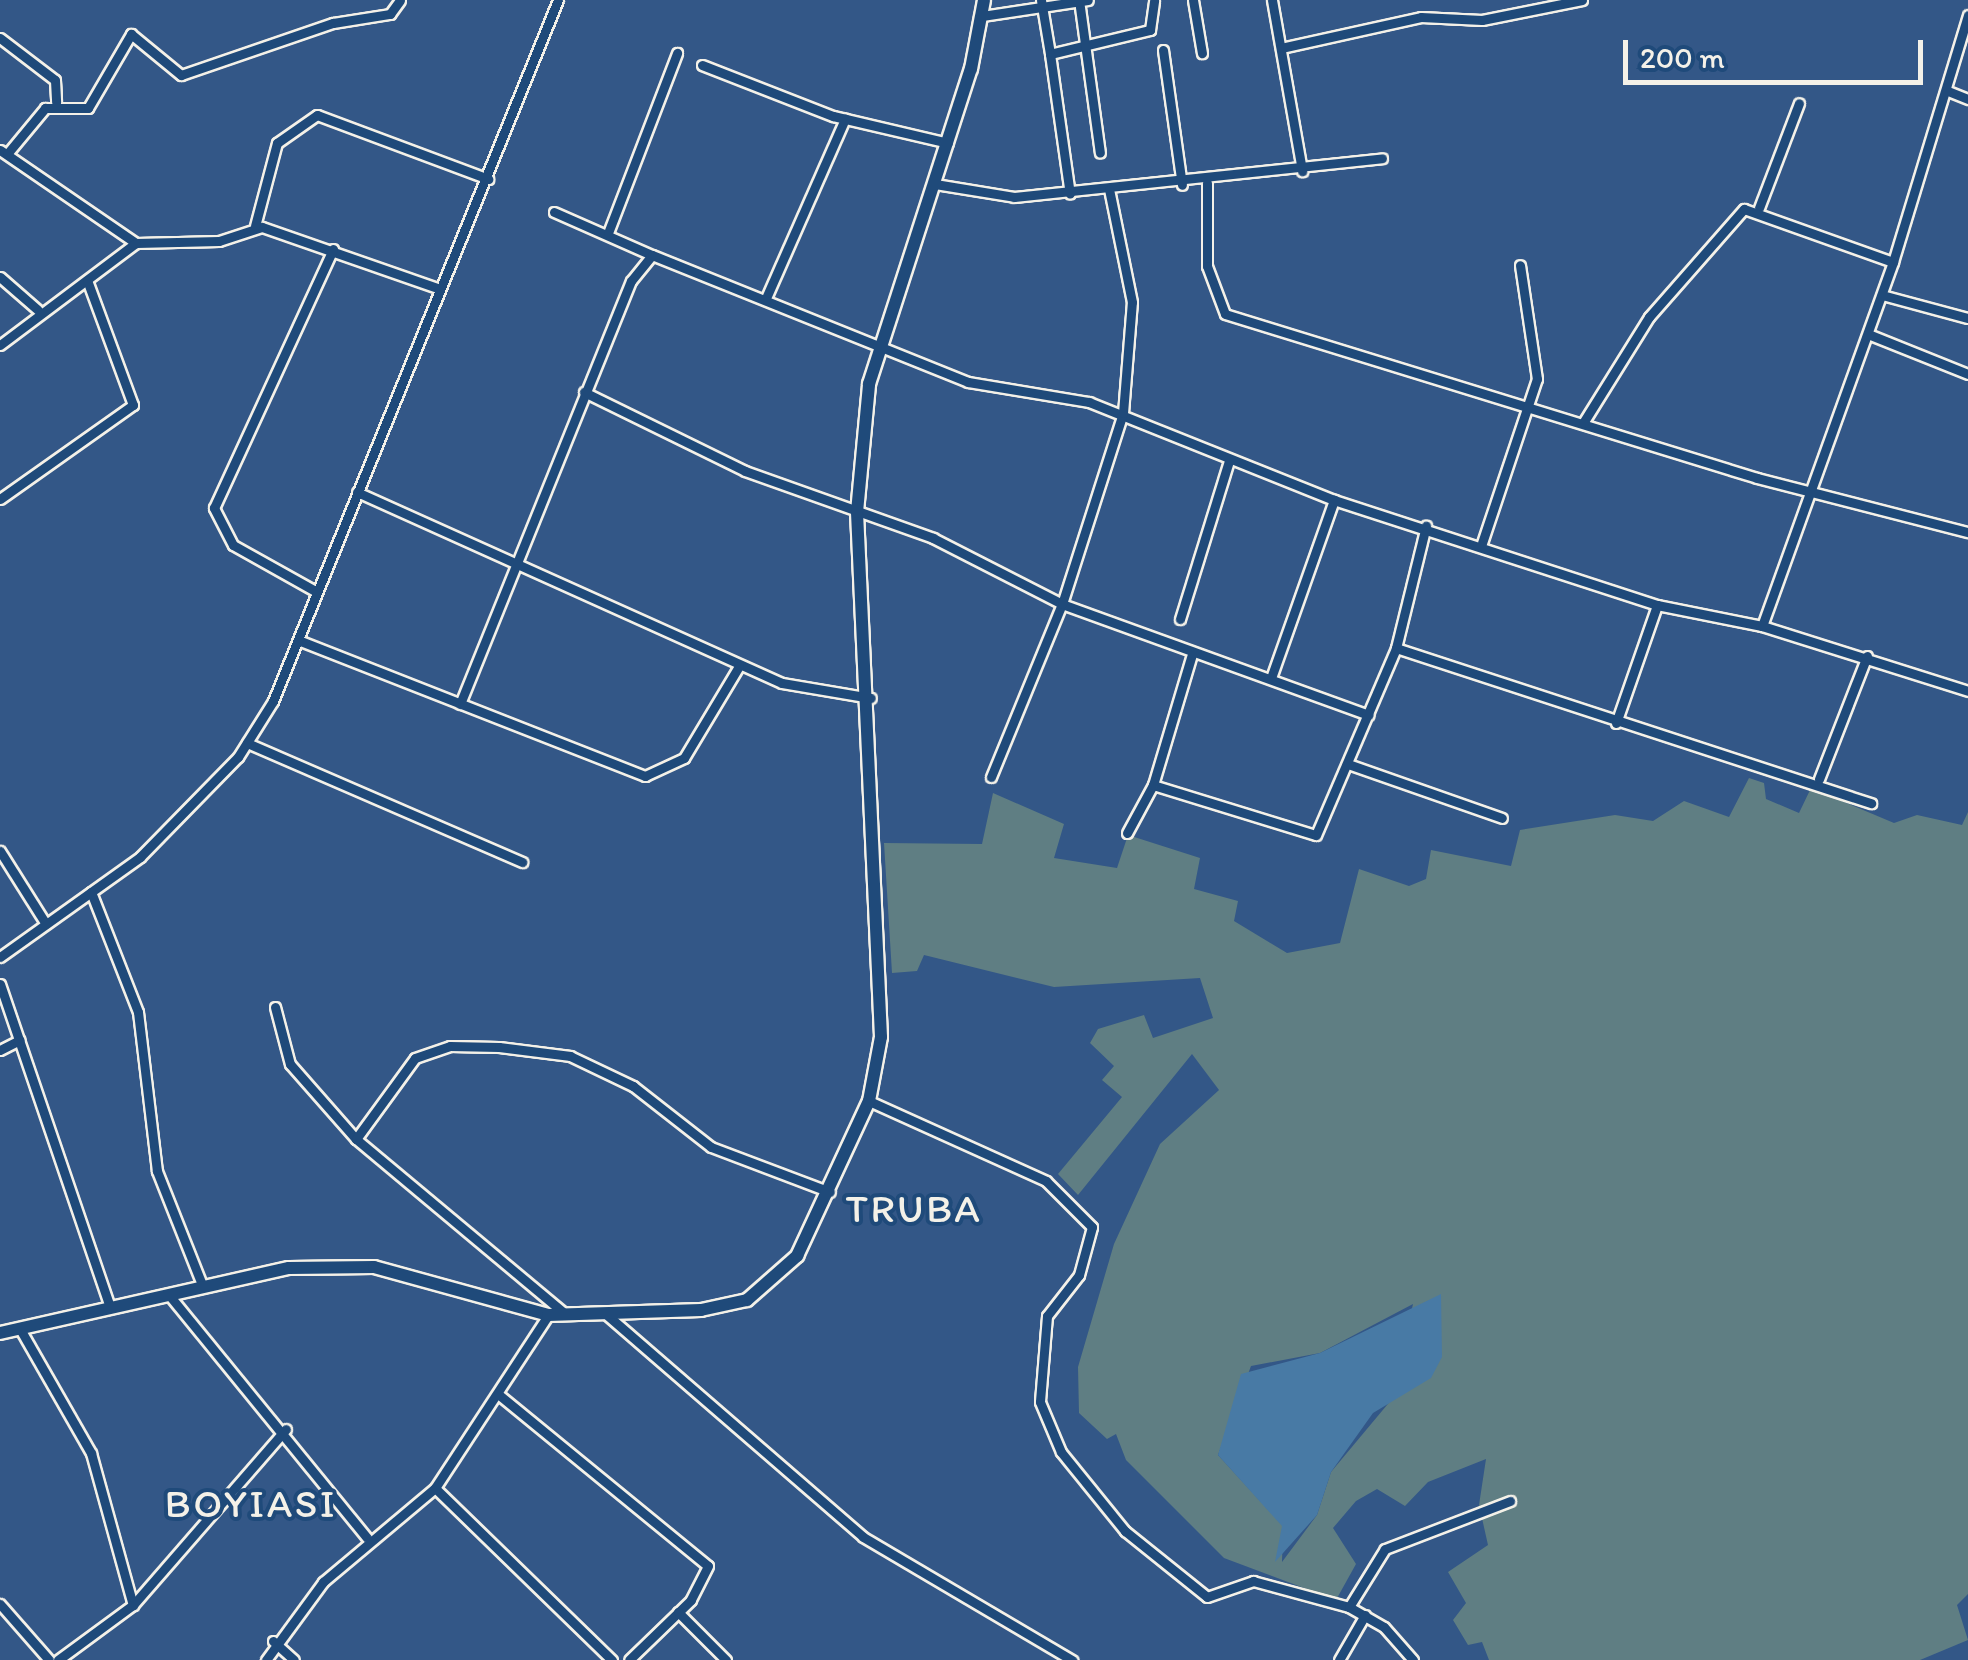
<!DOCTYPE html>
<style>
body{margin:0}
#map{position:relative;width:1968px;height:1660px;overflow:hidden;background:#335787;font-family:Itim,sans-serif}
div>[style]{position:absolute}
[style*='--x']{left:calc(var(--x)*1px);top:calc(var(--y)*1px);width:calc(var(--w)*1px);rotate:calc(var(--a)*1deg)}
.green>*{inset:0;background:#5f7e83}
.water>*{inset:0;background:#487aa5}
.roads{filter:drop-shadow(2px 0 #f4f1e8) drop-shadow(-2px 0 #f4f1e8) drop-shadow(0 2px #f4f1e8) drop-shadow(0 -2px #f4f1e8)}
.street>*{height:9px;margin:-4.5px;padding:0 4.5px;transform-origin:4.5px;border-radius:4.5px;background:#1f4a7a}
.secondary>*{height:12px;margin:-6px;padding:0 6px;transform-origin:6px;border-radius:6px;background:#1f4a7a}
span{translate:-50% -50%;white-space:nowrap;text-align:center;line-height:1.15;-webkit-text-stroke:8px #1f4a7a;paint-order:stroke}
.quarter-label{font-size:40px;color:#f4f1e8;letter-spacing:2.5px}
.scale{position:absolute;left:1623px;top:40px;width:300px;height:45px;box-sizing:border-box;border:5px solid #f4f1e8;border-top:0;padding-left:12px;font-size:30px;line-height:35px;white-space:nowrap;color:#f4f1e8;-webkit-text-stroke:8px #1f4a7a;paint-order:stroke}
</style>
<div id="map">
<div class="green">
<i style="clip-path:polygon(evenodd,1749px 778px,1764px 783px,1766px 799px,1799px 813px,1811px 788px,1894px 823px,1917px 815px,1962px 825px,1968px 812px,1968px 1594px,1957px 1605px,1968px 1640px,1920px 1660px,1489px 1660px,1482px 1642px,1468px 1645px,1453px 1620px,1466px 1603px,1448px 1572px,1488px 1545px,1479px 1505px,1486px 1459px,1428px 1482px,1405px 1506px,1377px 1489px,1356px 1501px,1333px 1528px,1356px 1564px,1336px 1600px,1224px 1558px,1126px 1460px,1116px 1434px,1107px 1439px,1079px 1413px,1078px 1367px,1114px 1244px,1160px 1144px,1219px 1090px,1192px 1054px,1078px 1195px,1058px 1174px,1122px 1097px,1102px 1080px,1114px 1066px,1090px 1043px,1098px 1029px,1144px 1015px,1153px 1038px,1213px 1018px,1200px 978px,1054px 987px,924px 955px,917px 971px,892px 973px,884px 843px,982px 844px,993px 793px,1064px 824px,1054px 858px,1117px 868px,1128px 835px,1200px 858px,1194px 889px,1238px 901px,1234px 921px,1287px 953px,1340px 943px,1359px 869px,1409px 886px,1426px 879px,1431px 850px,1511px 866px,1520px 830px,1615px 815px,1653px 821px,1684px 801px,1729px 817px,1749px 778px,1413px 1304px,1392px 1399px,1331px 1472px,1317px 1515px,1282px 1562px,1283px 1526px,1218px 1455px,1251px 1366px,1320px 1353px,1413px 1304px)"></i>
</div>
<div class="water">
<i style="clip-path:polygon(1441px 1294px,1442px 1357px,1431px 1378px,1373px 1413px,1331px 1472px,1317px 1515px,1275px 1562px,1282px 1526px,1218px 1455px,1241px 1374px,1320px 1353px)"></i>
</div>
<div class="roads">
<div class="street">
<i style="--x:1041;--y:0;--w:55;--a:80.5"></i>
<i style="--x:1050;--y:54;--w:103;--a:-13.5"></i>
<i style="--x:1150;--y:30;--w:30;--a:-82"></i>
<i style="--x:1079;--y:0;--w:154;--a:82.2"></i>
<i style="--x:1193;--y:0;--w:54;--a:80.4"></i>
<i style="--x:1272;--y:0;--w:174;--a:80"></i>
<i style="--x:982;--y:16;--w:107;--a:-8.6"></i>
<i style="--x:0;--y:38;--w:69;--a:37.4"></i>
<i style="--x:55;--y:80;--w:22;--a:87"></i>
<i style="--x:1281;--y:48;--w:143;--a:-12.5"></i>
<i style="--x:1421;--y:17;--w:61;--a:2.8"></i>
<i style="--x:1482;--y:20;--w:102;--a:-11.3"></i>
<i style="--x:1163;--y:50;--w:136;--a:82"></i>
<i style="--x:1050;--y:54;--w:141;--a:81.9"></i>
<i style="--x:702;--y:65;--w:141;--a:21.3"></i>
<i style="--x:833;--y:116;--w:118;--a:13.2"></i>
<i style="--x:1948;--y:91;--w:22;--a:22"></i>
<i style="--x:0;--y:150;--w:165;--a:34.4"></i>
<i style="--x:136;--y:243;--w:83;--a:-1.4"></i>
<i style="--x:219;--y:241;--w:45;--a:-18"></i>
<i style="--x:262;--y:227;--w:188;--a:19.2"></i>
<i style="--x:7;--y:154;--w:60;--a:-50.4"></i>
<i style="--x:45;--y:108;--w:43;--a:0"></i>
<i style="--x:88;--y:108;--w:86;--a:-59.8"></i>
<i style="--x:131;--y:34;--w:65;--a:39.4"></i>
<i style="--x:181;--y:75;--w:161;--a:-18.9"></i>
<i style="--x:333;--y:23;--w:58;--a:-9"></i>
<i style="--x:390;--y:14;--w:17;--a:-54"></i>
<i style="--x:1207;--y:183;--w:83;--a:90"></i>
<i style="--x:1207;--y:266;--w:51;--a:69.4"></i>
<i style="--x:1225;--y:314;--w:557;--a:17.13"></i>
<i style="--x:1757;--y:478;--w:218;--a:14.4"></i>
<i style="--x:935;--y:184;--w:80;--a:9.3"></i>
<i style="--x:1014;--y:197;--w:370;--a:-6"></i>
<i style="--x:1759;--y:208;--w:112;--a:-69.1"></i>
<i style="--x:554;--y:212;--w:107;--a:23.7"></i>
<i style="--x:255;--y:226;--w:86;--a:-75.2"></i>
<i style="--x:277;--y:143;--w:49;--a:-35"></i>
<i style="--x:317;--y:115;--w:183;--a:20.5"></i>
<i style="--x:608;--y:233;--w:193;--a:-69"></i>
<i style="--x:0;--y:277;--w:50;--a:41"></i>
<i style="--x:1882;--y:295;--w:89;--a:15"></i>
<i style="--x:766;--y:298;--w:196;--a:-66.2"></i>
<i style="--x:1868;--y:334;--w:108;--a:21.8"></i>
<i style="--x:0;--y:345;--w:170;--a:-36.9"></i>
<i style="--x:584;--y:392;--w:179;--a:26.1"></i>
<i style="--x:745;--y:471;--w:200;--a:19.6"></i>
<i style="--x:933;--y:538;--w:145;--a:27.1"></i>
<i style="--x:1062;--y:604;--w:326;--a:19.9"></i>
<i style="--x:1583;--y:423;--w:125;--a:-58.1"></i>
<i style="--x:1649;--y:317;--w:144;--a:-48.7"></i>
<i style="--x:1744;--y:209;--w:158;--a:19.6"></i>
<i style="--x:357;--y:492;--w:466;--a:24.2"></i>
<i style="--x:782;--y:683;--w:90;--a:9.6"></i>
<i style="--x:0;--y:499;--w:163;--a:-35.3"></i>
<i style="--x:133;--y:405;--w:133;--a:-110.2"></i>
<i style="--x:1482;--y:543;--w:173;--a:-71.5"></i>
<i style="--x:1537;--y:379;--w:115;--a:-98.5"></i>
<i style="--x:317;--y:592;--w:96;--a:-150.8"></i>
<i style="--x:233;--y:545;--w:42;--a:-117.2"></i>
<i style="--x:214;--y:508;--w:285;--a:-65.3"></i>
<i style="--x:1180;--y:619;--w:165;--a:-72.8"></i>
<i style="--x:1762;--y:626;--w:216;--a:17.5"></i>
<i style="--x:298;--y:640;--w:373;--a:21.4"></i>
<i style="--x:645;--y:776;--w:43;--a:-24.8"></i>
<i style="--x:684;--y:758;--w:107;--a:-59.1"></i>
<i style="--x:1396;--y:648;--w:500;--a:18.1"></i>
<i style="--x:1271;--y:678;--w:189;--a:-70.5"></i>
<i style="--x:460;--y:704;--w:456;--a:-68"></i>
<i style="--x:631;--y:281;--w:33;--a:-51"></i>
<i style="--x:652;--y:255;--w:341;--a:21.9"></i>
<i style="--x:968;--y:382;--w:123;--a:9.4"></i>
<i style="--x:1089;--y:402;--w:264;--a:21.8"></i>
<i style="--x:1334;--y:500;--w:340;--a:18"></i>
<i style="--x:1657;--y:605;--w:107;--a:11.3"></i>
<i style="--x:1762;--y:626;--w:387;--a:-70.2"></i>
<i style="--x:1893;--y:262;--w:258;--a:-73.1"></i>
<i style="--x:1616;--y:723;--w:125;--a:-70.8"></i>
<i style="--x:247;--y:743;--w:300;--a:23.4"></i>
<i style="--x:1348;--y:764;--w:163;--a:19.3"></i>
<i style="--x:991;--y:777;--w:187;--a:-67.7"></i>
<i style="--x:1062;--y:604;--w:201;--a:-72.3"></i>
<i style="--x:1123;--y:413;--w:111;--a:-85.4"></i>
<i style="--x:1132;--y:302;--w:115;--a:-101.5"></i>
<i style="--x:1819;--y:779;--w:132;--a:-68.7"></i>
<i style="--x:1153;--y:785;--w:170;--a:17.1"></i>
<i style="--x:1316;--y:835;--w:203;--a:-66.8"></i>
<i style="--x:1396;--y:648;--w:126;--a:-76.2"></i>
<i style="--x:1127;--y:833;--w:55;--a:-61.6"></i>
<i style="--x:1153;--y:785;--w:137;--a:-73.4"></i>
<i style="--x:0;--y:851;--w:86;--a:57.8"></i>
<i style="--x:91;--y:892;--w:129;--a:68.6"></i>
<i style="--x:138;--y:1012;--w:160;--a:83.2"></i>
<i style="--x:157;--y:1171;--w:125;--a:68.4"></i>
<i style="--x:0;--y:957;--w:172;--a:-35.5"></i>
<i style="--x:140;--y:857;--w:140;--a:-45.6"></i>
<i style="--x:238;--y:757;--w:66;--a:-58"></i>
<i style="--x:273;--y:701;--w:757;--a:-67.88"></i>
<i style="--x:0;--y:984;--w:342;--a:71.2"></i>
<i style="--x:275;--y:1007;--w:59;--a:75.3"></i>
<i style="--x:290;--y:1064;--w:100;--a:48.7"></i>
<i style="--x:356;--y:1139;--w:273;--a:39.9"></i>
<i style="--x:0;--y:1050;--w:22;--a:-27"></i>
<i style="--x:869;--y:1101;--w:194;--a:24.3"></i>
<i style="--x:1046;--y:1181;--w:65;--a:45"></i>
<i style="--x:1092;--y:1227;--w:50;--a:105.2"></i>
<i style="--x:1079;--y:1275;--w:52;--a:128"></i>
<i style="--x:1047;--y:1316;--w:86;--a:94.7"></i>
<i style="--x:1040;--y:1402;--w:54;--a:67.2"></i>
<i style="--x:1061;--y:1452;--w:102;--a:51"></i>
<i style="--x:1125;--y:1531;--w:105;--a:38.8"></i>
<i style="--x:1207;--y:1597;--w:49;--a:-19.2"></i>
<i style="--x:1253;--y:1581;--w:99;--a:15.2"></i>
<i style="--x:1349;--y:1607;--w:40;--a:29.7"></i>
<i style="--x:1384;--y:1627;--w:44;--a:48.7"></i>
<i style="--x:356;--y:1139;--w:100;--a:-53.9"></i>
<i style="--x:415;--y:1058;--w:37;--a:-19"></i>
<i style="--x:450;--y:1046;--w:49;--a:1.2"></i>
<i style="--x:499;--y:1047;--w:72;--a:7.2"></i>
<i style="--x:570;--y:1056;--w:70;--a:25.5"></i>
<i style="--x:633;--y:1086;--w:99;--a:38"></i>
<i style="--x:711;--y:1147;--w:127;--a:20.7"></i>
<i style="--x:169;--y:1295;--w:313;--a:50.8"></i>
<i style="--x:607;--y:1315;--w:339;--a:40.9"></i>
<i style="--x:863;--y:1537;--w:243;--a:30.5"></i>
<i style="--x:20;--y:1329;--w:143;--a:60.2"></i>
<i style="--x:91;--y:1453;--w:158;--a:74.6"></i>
<i style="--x:498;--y:1394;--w:271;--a:39.3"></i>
<i style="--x:708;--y:1566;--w:38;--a:117"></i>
<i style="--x:691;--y:1600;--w:86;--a:135.9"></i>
<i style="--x:435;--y:1488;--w:247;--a:44.2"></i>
<i style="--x:0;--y:1604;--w:74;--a:48.8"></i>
<i style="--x:1349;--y:1607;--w:68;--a:-58.2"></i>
<i style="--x:1385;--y:1549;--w:134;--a:-21"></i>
<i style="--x:678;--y:1612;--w:68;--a:45"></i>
<i style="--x:273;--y:1641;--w:28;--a:42"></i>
<i style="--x:58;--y:1660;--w:93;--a:-36.3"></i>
<i style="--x:133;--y:1605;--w:233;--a:-49"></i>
<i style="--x:266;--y:1660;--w:97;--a:-53.8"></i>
<i style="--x:323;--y:1582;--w:146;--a:-40"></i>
<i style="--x:435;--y:1488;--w:207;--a:-56.8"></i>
<i style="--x:1339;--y:1660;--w:52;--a:-60"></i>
</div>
<div class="secondary">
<i style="--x:0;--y:1333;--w:296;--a:-12.7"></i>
<i style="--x:289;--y:1268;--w:85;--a:-0.7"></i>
<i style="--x:374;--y:1267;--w:180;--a:15.4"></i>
<i style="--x:548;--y:1315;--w:153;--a:-1.9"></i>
<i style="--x:701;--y:1310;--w:47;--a:-12.3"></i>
<i style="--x:747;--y:1300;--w:67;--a:-41.3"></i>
<i style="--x:797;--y:1256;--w:171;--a:-65.1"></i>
<i style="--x:869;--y:1101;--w:65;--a:-79.4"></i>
<i style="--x:881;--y:1037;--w:526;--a:-92.62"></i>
<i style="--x:857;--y:512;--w:129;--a:-84.6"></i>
<i style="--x:869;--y:384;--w:331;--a:-72.1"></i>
<i style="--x:971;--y:69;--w:70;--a:-79.3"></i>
</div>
</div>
<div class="quarter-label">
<span style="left:914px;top:1208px">TRUBA</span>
<span style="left:251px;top:1503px">BOYIASI</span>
</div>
<div class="scale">200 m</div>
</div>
